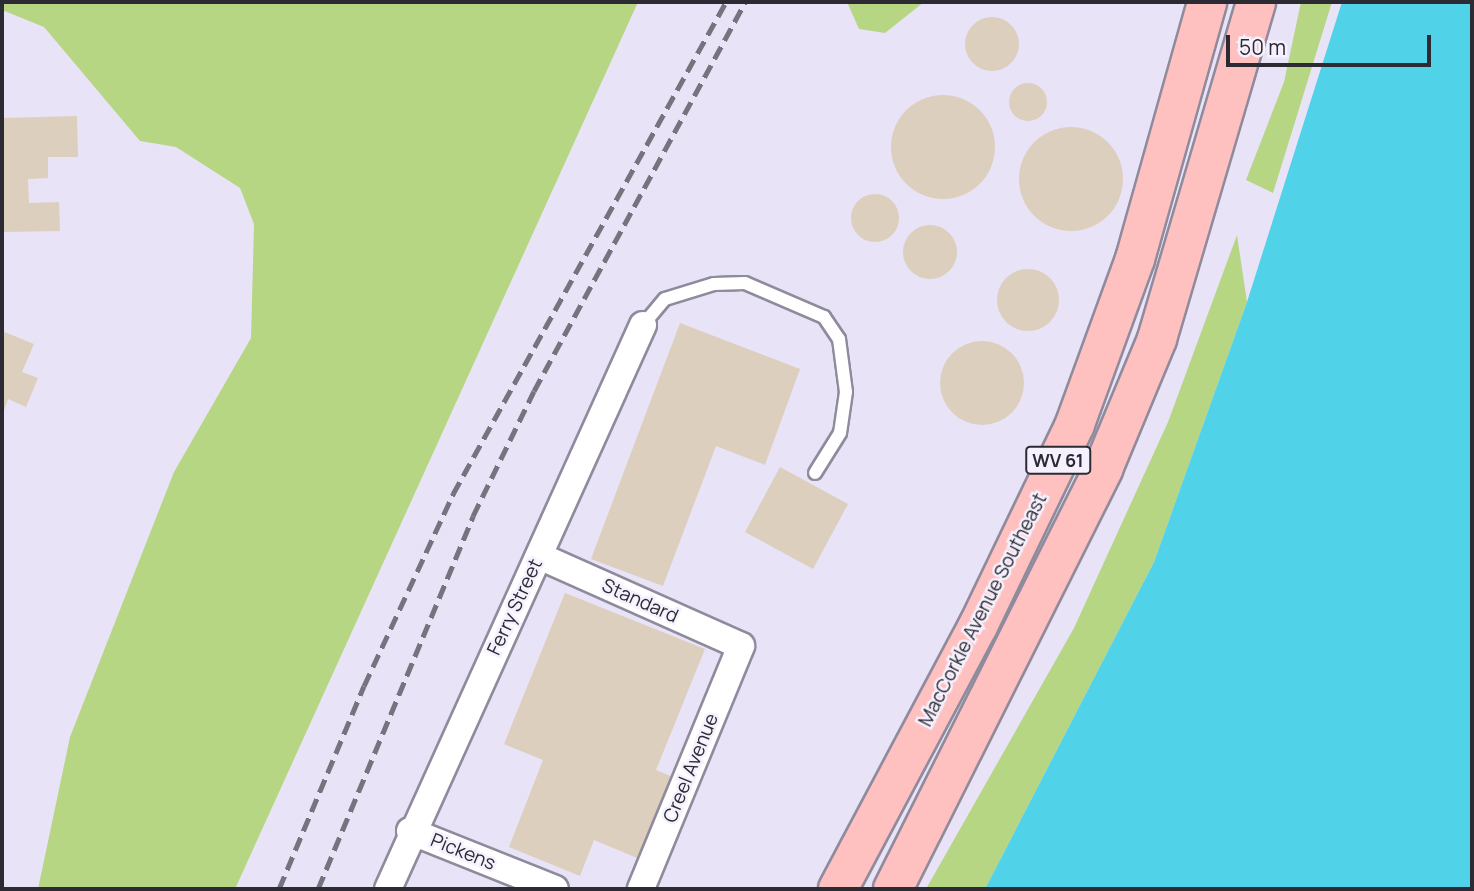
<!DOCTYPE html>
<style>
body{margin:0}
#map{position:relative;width:1474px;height:891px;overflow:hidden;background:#e8e3f7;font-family:Manrope,sans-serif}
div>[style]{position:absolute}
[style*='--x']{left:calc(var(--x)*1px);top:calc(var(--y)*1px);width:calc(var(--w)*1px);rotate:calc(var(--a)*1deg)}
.green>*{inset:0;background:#b7d683}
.water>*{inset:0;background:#50d2e8}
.building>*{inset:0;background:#dccfbd}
.round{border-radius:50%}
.roads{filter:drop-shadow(2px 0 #8f8a9c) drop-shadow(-2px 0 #8f8a9c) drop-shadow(0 2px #8f8a9c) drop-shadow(0 -2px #8f8a9c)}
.service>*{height:12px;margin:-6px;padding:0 6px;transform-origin:6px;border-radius:6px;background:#fff}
.minor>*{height:26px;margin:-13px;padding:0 13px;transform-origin:13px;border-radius:13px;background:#fff}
.primary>*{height:38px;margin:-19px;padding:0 19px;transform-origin:19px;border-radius:19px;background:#ffc1bf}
.rail>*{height:5px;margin-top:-2.5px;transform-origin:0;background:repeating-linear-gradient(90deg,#76737f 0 14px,transparent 0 21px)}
span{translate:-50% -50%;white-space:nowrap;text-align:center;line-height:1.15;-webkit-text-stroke:5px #f5f1fe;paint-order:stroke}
.shield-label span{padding:2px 5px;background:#f5f1fe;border:2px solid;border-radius:5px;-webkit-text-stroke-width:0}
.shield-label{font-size:18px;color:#2c2a32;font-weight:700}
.street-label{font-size:19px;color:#2c2a32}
.frame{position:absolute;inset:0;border:4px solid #2c2a32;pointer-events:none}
.scale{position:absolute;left:1226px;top:35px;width:205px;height:32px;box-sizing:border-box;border:4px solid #2c2a32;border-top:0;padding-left:9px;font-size:21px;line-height:24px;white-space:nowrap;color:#2c2a32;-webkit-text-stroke:5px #f5f1fe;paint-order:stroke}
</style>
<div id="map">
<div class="green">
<i style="clip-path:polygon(2px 2px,638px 2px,235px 889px,38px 889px,70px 737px,174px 472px,251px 338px,254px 224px,240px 188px,176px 147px,140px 141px,44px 27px,2px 10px)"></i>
<i style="clip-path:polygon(847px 2px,924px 2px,885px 33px,859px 29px)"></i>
<i style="clip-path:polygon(1301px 2px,1332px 2px,1273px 193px,1246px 180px,1284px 82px)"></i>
<i style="clip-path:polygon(1237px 235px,1247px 302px,1154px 562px,985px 889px,926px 889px,1074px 628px,1168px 422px)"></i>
</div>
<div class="water">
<i style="clip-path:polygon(1342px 2px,1472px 2px,1472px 889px,985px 889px,1154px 562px,1247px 302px)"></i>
</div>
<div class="building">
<i class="round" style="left:965px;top:17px;width:54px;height:54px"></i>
<i class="round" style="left:1009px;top:83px;width:38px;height:38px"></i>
<i class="round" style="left:891px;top:95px;width:104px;height:104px"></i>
<i style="clip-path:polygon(77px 116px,78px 157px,48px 157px,48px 178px,28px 179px,29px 203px,59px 202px,60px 231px,2px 232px,2px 118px)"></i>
<i class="round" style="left:1019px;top:127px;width:104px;height:104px"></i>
<i class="round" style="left:851px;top:194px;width:48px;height:48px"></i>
<i class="round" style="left:903px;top:225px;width:54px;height:54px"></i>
<i class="round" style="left:997px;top:269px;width:62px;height:62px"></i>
<i style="clip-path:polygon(680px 323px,800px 369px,765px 465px,716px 446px,663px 586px,591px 559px)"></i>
<i style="clip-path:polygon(2px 331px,34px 344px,22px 372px,38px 378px,26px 407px,8px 399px,2px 416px)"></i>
<i class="round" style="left:940px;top:341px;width:84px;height:84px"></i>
<i style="clip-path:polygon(780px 467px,848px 504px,813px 569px,745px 532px)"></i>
<i style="clip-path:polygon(565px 593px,705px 649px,656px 770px,675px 778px,642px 860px,594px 840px,580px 876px,509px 847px,543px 760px,504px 744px)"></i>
</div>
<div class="roads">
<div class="service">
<i style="--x:643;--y:325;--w:34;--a:-50"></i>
<i style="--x:665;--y:299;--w:51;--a:-17"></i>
<i style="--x:714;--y:284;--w:31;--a:-2"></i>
<i style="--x:745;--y:283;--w:86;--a:23.3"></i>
<i style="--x:824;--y:317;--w:27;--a:56"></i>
<i style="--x:839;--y:339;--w:53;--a:82.5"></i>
<i style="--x:846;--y:392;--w:41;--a:98.3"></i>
<i style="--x:840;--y:433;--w:47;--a:122"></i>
</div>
<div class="minor">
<i style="--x:539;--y:556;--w:221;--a:24"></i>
<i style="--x:741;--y:646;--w:263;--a:112.4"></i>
<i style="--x:410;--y:831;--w:156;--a:21.8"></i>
<i style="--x:388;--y:889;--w:619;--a:-65.67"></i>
</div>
<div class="primary">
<i style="--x:838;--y:889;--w:298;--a:-62"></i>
<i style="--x:978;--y:626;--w:224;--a:-64.3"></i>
<i style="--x:1075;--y:424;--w:176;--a:-70"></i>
<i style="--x:1135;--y:259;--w:267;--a:-74.3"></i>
<i style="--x:893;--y:889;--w:470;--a:-63.4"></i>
<i style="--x:1103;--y:469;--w:141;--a:-67.4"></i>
<i style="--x:1157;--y:339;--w:351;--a:-73.6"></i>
</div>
</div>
<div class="rail">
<i style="--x:279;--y:889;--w:220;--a:-67.3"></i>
<i style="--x:364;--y:686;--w:212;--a:-65.1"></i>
<i style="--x:453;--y:494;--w:563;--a:-60.98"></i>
<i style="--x:318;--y:889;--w:404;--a:-67.4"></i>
<i style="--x:473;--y:516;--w:139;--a:-64"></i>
<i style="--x:534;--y:391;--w:443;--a:-61.5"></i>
</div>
<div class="shield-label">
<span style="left:1058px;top:460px">WV 61</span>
</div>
<div class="street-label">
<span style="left:640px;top:601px;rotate:24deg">Standard</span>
<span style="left:515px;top:607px;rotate:-65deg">Ferry Street</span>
<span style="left:983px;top:610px;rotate:-63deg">MacCorkle Avenue Southeast</span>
<span style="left:691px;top:768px;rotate:-68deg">Creel Avenue</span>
<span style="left:463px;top:852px;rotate:22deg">Pickens</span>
</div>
<div class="frame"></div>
<div class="scale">50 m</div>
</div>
